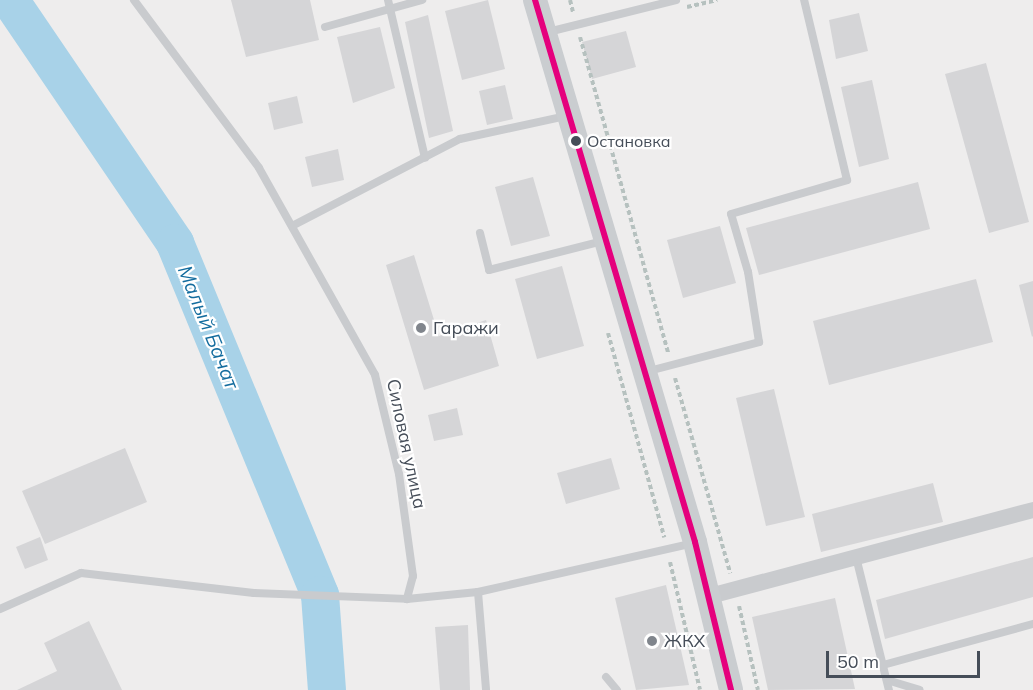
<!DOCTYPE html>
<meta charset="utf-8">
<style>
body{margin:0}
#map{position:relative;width:1033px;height:690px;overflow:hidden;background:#eeeded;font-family:Mulish,sans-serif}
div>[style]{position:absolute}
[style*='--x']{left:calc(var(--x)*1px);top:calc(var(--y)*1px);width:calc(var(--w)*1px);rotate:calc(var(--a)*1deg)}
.river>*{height:38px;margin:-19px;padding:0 19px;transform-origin:19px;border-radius:19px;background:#a8d2e8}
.building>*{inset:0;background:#d5d5d7}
.path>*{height:4px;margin-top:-2px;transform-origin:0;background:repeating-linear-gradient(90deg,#b6c1bf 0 4.5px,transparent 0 7.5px)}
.lane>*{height:8px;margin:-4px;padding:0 4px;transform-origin:4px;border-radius:4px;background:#c9cbce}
.street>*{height:16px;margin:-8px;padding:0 8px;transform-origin:8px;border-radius:8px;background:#c9cbce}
.secondary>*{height:24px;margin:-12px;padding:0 12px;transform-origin:12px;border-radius:12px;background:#cacdd0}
.bus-1>*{height:6px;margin:-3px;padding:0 3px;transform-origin:3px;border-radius:3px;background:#e5007d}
.dots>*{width:16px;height:16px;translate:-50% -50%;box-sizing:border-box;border:3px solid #fff;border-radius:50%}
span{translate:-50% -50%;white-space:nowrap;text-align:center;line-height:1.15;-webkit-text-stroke:4.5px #fff;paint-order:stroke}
.bus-label{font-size:16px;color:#454d58}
.left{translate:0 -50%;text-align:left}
.poi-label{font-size:18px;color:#454d58}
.street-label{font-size:18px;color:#454d58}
.water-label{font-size:20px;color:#136c9e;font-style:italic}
.scale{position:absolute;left:826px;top:651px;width:154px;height:27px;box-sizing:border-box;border:3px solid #454d58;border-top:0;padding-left:8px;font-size:18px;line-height:21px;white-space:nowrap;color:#454d58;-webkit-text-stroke:4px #fff;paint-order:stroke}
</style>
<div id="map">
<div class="river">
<i style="--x:10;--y:0;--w:294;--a:55.8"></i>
<i style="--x:175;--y:243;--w:381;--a:67.6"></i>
<i style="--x:320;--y:595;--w:95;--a:85.8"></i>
</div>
<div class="building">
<i style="clip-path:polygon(231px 0,310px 0,319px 40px,246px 57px)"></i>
<i style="clip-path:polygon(488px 0,505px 69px,462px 80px,445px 11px)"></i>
<i style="clip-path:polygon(859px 13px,868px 51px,836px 59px,829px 20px)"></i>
<i style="clip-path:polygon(428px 15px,453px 131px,429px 138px,405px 22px)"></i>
<i style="clip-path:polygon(380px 27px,395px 88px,353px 103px,337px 37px)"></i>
<i style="clip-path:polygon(626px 31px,636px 67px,592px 79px,582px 42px)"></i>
<i style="clip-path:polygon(986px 63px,1029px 222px,989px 233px,945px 74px)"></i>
<i style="clip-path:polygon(872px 80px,889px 159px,859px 167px,841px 87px)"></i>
<i style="clip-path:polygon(505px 85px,513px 119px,487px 125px,479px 91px)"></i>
<i style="clip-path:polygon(297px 96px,303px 123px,274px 130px,268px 103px)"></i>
<i style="clip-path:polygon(338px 149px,344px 180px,312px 187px,305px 157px)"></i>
<i style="clip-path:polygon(533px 177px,550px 236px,511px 246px,495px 187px)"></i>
<i style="clip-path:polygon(918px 182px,930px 229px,759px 275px,746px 228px)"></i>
<i style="clip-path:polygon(720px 226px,736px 283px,683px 298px,667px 240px)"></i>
<i style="clip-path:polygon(414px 255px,439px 336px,486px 320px,499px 366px,424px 390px,386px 265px)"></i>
<i style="clip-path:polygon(562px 266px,584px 346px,537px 359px,515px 279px)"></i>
<i style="clip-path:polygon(976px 279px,993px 342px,829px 385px,813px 321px)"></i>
<i style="clip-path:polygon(1033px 281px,1033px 336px,1032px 337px,1019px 285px)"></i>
<i style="clip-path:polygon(774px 389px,805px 517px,766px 526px,736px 398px)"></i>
<i style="clip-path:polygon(457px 408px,463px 435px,434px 441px,428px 415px)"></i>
<i style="clip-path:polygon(125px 448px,147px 502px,45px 544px,22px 491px)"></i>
<i style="clip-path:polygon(611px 458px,620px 489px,566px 504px,557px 473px)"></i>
<i style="clip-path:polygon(933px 483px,943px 522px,821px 552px,812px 514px)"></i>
<i style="clip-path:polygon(40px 537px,48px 560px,25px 569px,16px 547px)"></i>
<i style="clip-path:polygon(1033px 557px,1033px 597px,885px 639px,876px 600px)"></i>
<i style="clip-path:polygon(666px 585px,689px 685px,636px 690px,615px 598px)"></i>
<i style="clip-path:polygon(835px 598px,855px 689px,768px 690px,752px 617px)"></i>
<i style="clip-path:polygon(89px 621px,122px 690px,17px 690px,57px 671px,44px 643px)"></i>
<i style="clip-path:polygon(468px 625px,470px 690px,440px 690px,435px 627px)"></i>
</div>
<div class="path">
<i style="--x:570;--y:0;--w:12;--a:76"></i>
<i style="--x:687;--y:7;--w:31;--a:-13"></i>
<i style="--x:580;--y:37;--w:328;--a:74.4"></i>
<i style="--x:608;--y:333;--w:212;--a:74.6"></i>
<i style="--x:675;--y:378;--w:203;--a:74.2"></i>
<i style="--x:670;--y:562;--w:131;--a:76.8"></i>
<i style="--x:739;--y:606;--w:86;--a:77.3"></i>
</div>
<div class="lane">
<i style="--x:134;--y:0;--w:209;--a:53.3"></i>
<i style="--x:259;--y:168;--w:237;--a:60.7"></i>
<i style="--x:375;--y:375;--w:102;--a:76.4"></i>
<i style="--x:399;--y:474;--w:103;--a:82.2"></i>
<i style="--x:413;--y:576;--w:24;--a:105"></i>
<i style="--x:407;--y:599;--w:71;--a:-5.6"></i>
<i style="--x:478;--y:592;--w:221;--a:-12.8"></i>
<i style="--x:388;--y:0;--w:162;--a:76.8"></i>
<i style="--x:325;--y:27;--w:101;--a:-15.6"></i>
<i style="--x:548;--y:32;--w:132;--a:-14"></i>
<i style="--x:292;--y:226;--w:189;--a:-27.4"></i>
<i style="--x:460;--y:139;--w:108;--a:-12.2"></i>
<i style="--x:480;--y:233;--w:38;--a:76"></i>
<i style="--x:489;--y:270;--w:118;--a:-14.3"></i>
<i style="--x:645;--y:372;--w:118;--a:-14.7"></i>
<i style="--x:759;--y:342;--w:71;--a:-98.9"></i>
<i style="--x:748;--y:272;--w:60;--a:-106.3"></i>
<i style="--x:731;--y:214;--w:121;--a:-16.3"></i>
<i style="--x:847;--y:180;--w:185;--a:-103.4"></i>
<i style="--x:856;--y:557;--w:137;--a:76.1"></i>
<i style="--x:478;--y:592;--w:98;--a:85.3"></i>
<i style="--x:0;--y:609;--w:89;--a:-24"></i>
<i style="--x:81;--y:573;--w:174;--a:6.6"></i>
<i style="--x:254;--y:593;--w:153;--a:2.2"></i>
<i style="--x:883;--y:665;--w:156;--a:-15.3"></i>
<i style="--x:606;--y:677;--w:17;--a:50"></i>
<i style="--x:887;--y:680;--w:34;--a:17"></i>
</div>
<div class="street">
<i style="--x:710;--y:596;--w:334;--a:-14.9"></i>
</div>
<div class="secondary">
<i style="--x:535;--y:0;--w:565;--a:73.55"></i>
<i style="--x:695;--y:542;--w:152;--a:76.3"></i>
</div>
<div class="bus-1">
<i style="--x:535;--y:0;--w:565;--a:73.55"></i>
<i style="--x:695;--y:542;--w:152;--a:76.3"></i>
</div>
<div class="dots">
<i style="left:576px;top:141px;background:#454d58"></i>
<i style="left:421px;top:328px;background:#80858c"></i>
<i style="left:652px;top:641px;background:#80858c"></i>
</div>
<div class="bus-label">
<span class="left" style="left:587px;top:141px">Остановка</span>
</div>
<div class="poi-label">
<span class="left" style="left:433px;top:328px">Гаражи</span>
<span class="left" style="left:664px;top:641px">ЖКХ</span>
</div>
<div class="street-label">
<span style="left:406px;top:444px;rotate:78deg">Силовая улица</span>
</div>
<div class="water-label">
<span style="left:209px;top:327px;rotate:68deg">Малый Бачат</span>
</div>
<div class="scale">50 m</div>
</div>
